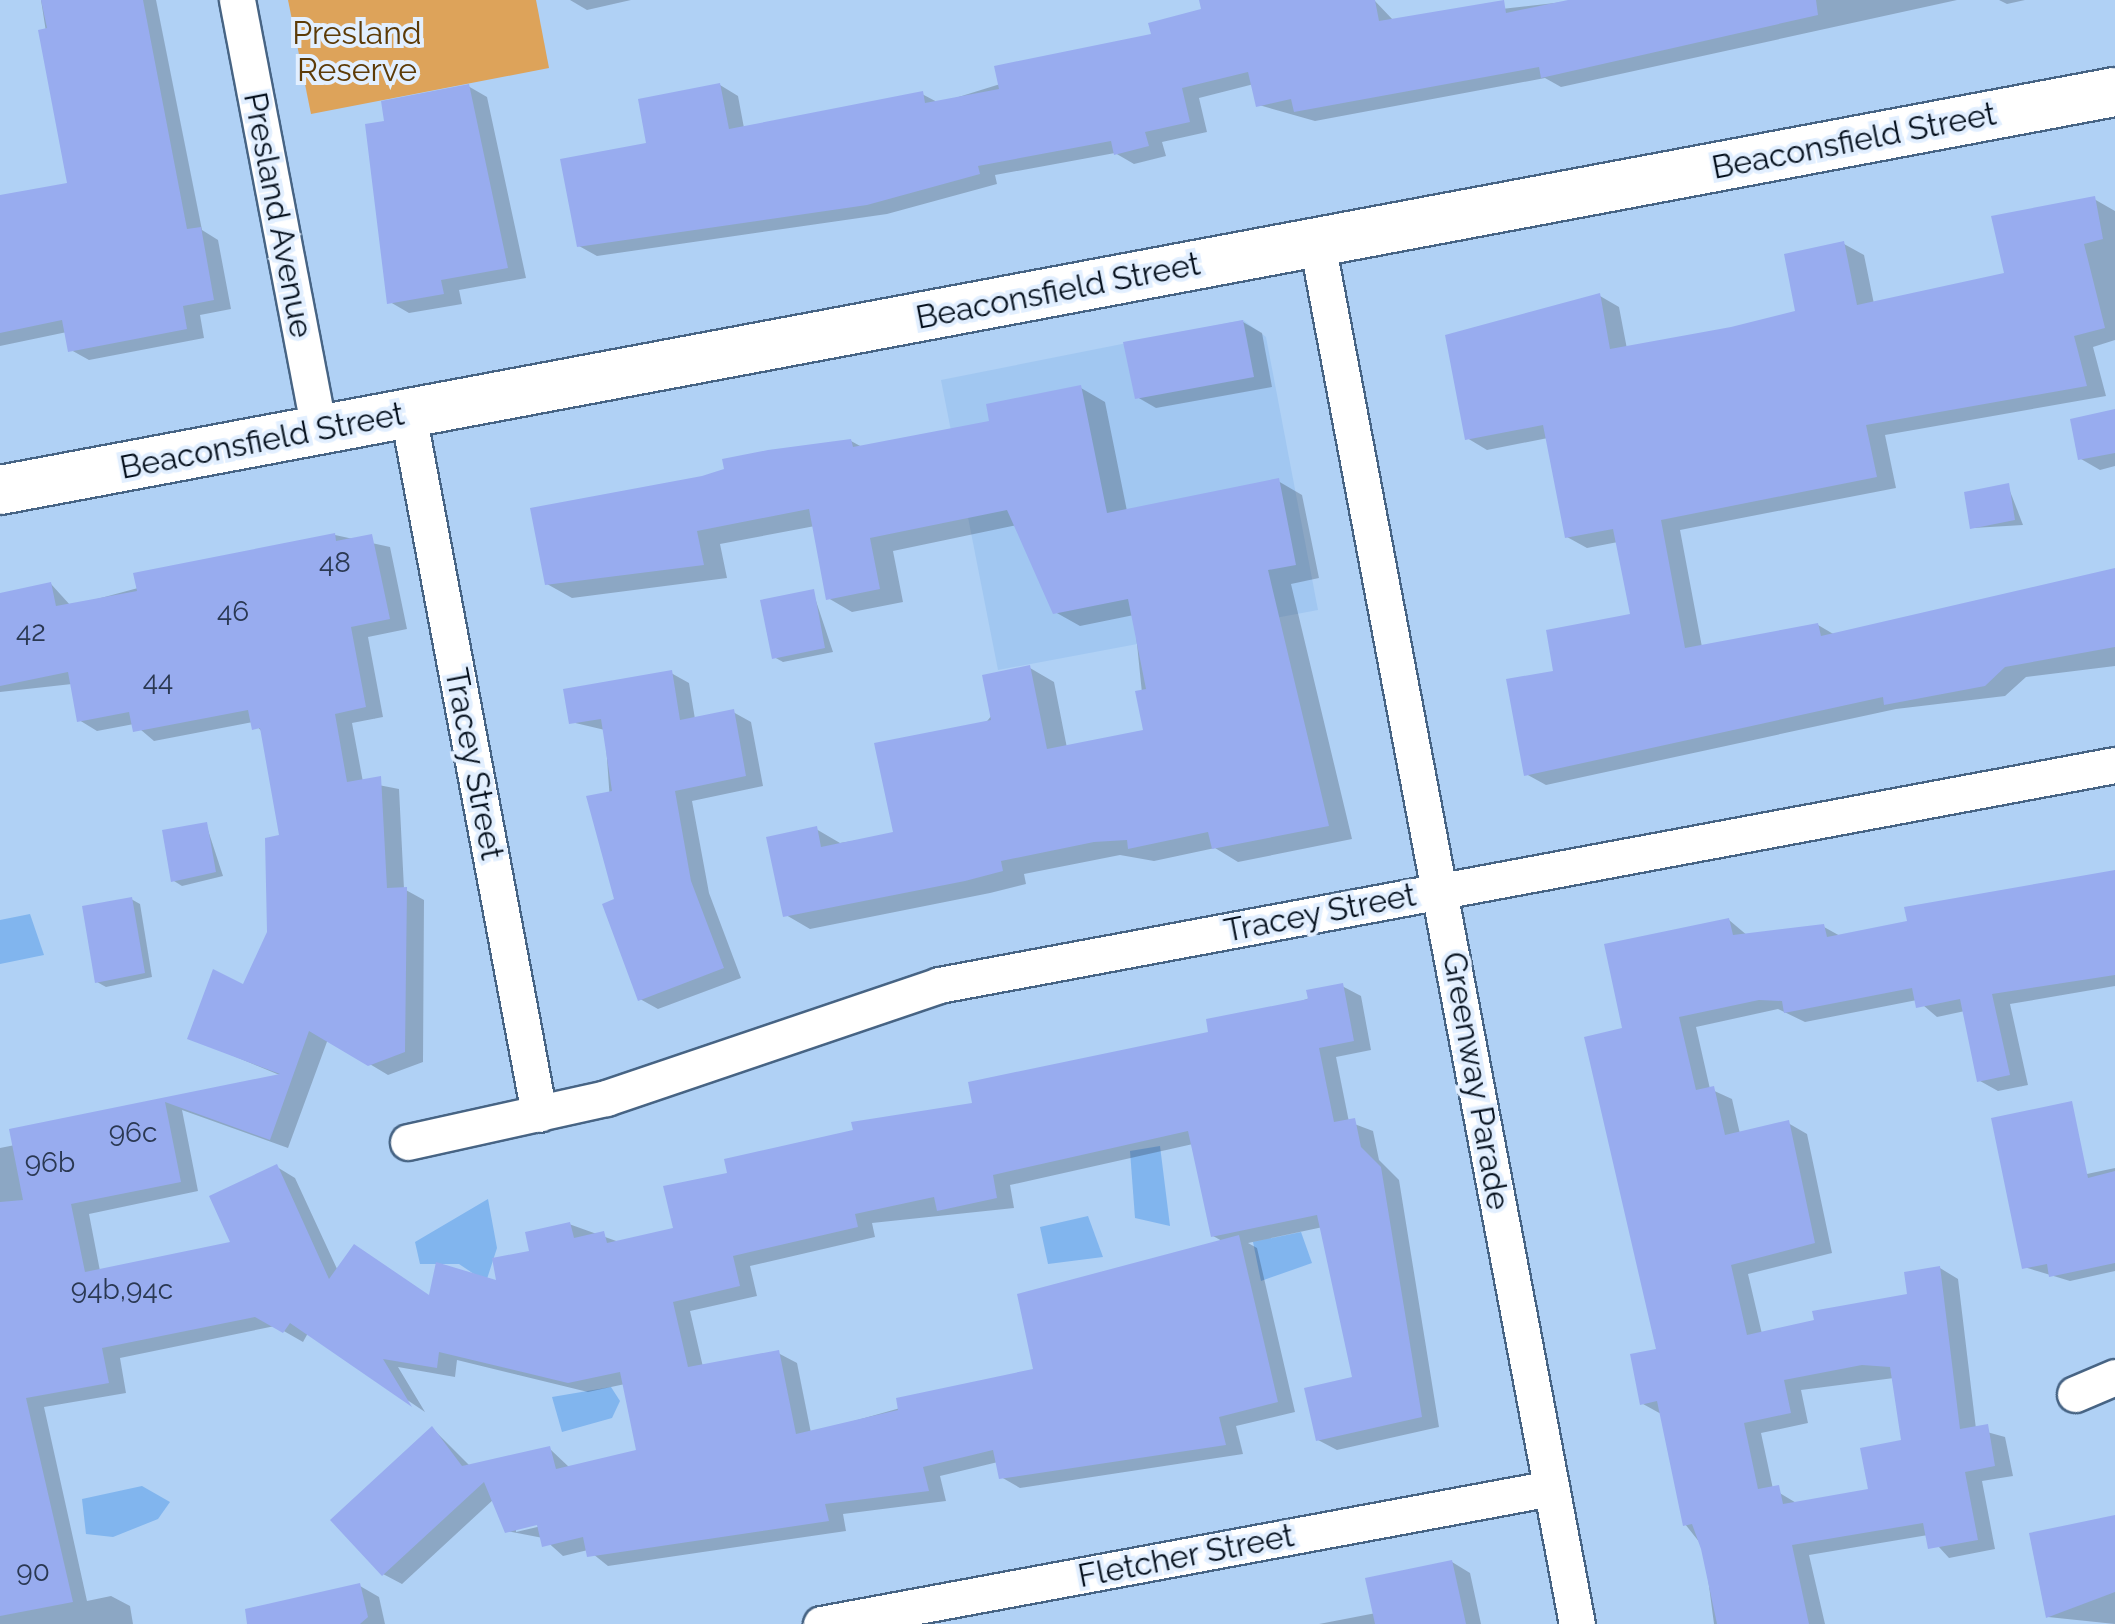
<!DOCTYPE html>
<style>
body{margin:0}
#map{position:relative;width:2115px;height:1624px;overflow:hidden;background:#b0d1f5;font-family:Raleway,sans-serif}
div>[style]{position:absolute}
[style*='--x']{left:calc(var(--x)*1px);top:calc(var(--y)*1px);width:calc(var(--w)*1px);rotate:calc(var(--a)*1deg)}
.built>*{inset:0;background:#a1c7f1}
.green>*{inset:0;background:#dda35a}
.water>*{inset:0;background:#81b5ee}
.shadow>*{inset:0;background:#0003}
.building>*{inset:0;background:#98acef}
.roads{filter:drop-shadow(2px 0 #476484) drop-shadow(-2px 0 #476484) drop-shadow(0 2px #476484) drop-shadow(0 -2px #476484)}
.minor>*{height:35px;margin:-17.5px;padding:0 17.5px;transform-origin:17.5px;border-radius:17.5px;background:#fff}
.secondary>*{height:48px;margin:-24px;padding:0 24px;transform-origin:24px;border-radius:24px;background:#fff}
span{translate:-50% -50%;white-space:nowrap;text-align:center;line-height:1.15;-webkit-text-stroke:8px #e2efff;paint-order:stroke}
.number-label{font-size:28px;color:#2a3852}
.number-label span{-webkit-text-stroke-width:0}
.park-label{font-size:32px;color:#5d3b07}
.street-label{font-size:32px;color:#06111e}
</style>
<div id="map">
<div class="built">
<i style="clip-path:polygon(1243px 320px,1266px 337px,1318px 610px,998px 670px,941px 380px)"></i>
</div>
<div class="green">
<i style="clip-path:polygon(288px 0,536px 0,549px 68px,311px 114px)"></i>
</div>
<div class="water">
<i style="clip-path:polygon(30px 914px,44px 955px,0 964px,0 920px)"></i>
<i style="clip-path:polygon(1160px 1146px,1170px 1226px,1135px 1218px,1130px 1151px)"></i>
<i style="clip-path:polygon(488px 1199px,497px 1248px,486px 1282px,459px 1264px,420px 1264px,415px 1242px)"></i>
<i style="clip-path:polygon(1088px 1216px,1103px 1257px,1048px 1264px,1040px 1227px)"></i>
<i style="clip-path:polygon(1301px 1232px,1312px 1263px,1261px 1281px,1253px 1242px)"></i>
<i style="clip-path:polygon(611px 1387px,620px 1401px,612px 1418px,562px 1432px,552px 1397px)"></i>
<i style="clip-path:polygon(142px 1486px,170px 1502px,158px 1519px,113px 1537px,86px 1534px,82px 1499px)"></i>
</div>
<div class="shadow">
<i style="clip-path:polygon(41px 0,156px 0,202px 230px,218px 240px,231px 309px,200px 315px,204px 338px,89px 360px,71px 350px,67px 332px,0 346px,0 216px,70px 185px)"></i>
<i style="clip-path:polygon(570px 0,631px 0,587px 10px)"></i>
<i style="clip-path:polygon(1201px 0,1374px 0,1394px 21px,1581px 0,1957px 0,1561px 87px,1545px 78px,1315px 121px,1259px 105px,1254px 84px,1199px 98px,1207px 132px,1162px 142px,1166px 156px,1134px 164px,1115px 153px,995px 175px,997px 184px,887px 214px,597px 256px,579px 246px,649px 145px,720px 85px,738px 96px,744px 128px,922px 94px,939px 103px,1154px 36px,1204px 11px)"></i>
<i style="clip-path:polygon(1999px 0,2025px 0,2007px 4px)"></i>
<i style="clip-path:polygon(468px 86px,487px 97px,526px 278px,459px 290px,462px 304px,409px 313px,390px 302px,387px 123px)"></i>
<i style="clip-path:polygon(2094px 199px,2115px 211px,2115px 340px,2093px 347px,2106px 396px,1885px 435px,1896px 488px,1680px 530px,1702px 647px,1818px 625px,1835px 635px,2115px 570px,2115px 666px,2026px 677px,2005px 696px,1896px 709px,1546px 785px,1526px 774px,1556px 673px,1633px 616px,1618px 542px,1587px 548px,1567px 537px,1548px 438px,1487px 450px,1467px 438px,1600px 296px,1619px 307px,1627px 349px,1732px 329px,1798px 312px,1844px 244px,1864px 255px,1874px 304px,2007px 275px)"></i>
<i style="clip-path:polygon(1243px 322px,1262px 333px,1272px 387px,1156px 408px,1137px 397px)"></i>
<i style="clip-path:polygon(1081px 388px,1105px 402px,1127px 511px,1278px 481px,1302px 495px,1319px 578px,1291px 584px,1352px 839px,1238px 862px,1215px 848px,1154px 861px,1120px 855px,1024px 874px,1026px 884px,990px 893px,810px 929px,786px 915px,816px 829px,840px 843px,896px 834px,1030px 668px,1054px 682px,1067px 748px,1146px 732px,1134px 615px,1080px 626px,1055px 612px,1017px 525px,893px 551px,903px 602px,852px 612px,828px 598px,815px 526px,720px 544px,727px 578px,572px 598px,547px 584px,702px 479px,851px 441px,862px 447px,992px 422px)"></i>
<i style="clip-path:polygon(2115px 412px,2115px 466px,2100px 470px,2081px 459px)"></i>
<i style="clip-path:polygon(2008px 486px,2023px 525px,1973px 528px)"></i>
<i style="clip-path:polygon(evenodd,335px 535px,390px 547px,407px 629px,368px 637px,383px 717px,352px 723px,363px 782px,399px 789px,404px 889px,424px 900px,423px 1062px,388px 1075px,328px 1039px,288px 1148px,182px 1110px,198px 1191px,89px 1214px,100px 1271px,234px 1244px,277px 1167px,295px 1178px,338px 1271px,431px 1298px,499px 1283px,569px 1224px,619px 1242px,676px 1230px,730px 1174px,1211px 1034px,1342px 986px,1361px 996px,1371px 1050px,1336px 1057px,1349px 1122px,1373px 1131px,1379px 1160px,1399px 1180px,1439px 1427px,1337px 1450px,1318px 1440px,1355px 1379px,1323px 1227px,1248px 1243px,1257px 1248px,1295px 1412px,1236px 1426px,1243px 1454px,1020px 1488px,1001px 1477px,998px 1462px,940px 1476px,946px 1501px,843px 1514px,846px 1531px,608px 1566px,588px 1550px,563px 1556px,543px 1538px,507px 1531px,494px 1499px,402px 1584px,383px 1574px,433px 1429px,471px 1467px,550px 1449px,570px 1468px,639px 1452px,625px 1384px,588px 1392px,457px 1360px,455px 1377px,398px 1367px,425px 1412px,308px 1333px,303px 1342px,275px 1326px,120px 1358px,126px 1393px,44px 1407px,87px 1601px,111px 1596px,130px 1606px,133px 1624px,0 1624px,0 1148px,15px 1145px,12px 1131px,282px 1076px,190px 1038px,244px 987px,270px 933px,282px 837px,264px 734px,253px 722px,154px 741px,134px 724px,97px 731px,79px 720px,72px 684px,0 692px,0 595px,51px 584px,71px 606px,335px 535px,1193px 1144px,1213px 1236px,1224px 1242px,1036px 1370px,811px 1433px,797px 1363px,778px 1353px,703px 1367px,690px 1311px,757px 1296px,750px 1266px,875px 1237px,872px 1223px,1014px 1208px,1010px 1185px,1193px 1144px,335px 535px,549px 1520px,550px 1524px,516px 1532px,516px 1527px,549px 1520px)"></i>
<i style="clip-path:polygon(813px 592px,833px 652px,783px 662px,774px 657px)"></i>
<i style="clip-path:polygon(671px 673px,689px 683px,695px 719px,733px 712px,751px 722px,763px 786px,692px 801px,709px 893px,741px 978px,658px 1009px,640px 999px,617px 901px,605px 730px,571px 722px)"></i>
<i style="clip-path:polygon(206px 824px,223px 876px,182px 886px,174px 881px)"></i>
<i style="clip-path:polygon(evenodd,2115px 873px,2115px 986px,2010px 1004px,2028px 1085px,1998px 1091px,1980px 1081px,1965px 1011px,1937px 1017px,1917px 1000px,1805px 1022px,1778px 1009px,1696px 1027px,1710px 1089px,1732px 1099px,1740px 1134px,1788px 1123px,1807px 1134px,1832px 1253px,1748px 1274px,1762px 1334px,1910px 1296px,1940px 1268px,1958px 1279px,1976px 1429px,2005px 1437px,2013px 1476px,1982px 1481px,1995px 1549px,1949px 1558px,1928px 1535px,1809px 1555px,1825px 1624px,1714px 1624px,1704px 1548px,1685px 1524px,1663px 1415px,1643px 1404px,1659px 1351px,1625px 1030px,1729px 920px,1748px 936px,1824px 927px,1842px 937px,1910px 923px,1907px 909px,2115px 873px,1894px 1378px,1904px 1442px,1871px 1491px,1798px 1504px,1773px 1489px,1761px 1433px,1808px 1423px,1801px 1390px,1894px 1378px)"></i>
<i style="clip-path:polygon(131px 899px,140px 904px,152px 977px,106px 987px,97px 982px)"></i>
<i style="clip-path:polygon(2115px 1168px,2115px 1271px,2070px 1281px,2024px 1267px,2008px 1191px)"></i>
<i style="clip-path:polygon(2115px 1518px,2115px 1624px,2048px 1617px)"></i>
<i style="clip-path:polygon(1452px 1562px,1470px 1573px,1481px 1624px,1319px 1624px,1376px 1613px)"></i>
<i style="clip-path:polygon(360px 1586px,379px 1597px,385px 1624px,299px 1624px)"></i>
</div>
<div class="building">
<i style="clip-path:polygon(41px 0,143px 0,187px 229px,201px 227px,214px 300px,183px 306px,187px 329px,68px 352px,62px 320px,0 333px,0 195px,67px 183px,38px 30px,47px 28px)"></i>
<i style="clip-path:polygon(1199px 0,1375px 0,1379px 21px,1504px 0,1506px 13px,1568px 0,1816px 0,1818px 15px,1541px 78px,1539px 67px,1294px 112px,1291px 99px,1256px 107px,1248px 72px,1182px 88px,1190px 122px,1145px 132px,1149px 146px,1114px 155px,1111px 141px,978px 166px,980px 174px,867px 205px,577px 247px,560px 159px,646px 143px,638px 99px,720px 83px,729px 129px,923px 91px,925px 103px,999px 89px,994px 66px,1151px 34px,1148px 23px,1201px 9px)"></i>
<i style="clip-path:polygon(469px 84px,508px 268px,441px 280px,444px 294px,387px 304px,365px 124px,384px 121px,381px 101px)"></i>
<i style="clip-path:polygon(2095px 196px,2103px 239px,2084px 244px,2105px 328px,2074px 336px,2087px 386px,1866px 425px,1877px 477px,1661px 520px,1685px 648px,1818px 623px,1821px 636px,2115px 568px,2115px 647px,2005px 667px,1985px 686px,1884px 705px,1883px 697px,1524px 776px,1506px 679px,1553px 671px,1546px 630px,1630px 614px,1613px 529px,1565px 538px,1543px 425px,1465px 440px,1445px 335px,1600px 293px,1610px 349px,1731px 327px,1795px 311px,1784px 254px,1844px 241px,1857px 305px,2004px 273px,1991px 216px)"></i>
<i style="clip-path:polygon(1243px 320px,1254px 377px,1135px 399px,1123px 342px)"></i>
<i style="clip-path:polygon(1081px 385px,1107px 513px,1279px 478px,1296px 565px,1268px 570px,1329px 826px,1212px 849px,1208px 832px,1128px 849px,1127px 840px,1094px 842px,1001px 861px,1003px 871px,965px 881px,783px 917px,766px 837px,817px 826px,821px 847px,893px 832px,874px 743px,991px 720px,982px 675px,1030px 665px,1047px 749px,1143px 730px,1135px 691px,1146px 689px,1128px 599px,1053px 614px,1007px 510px,870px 538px,880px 589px,826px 600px,809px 509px,697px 531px,704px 565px,545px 585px,530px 508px,702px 476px,724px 469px,722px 459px,768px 450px,851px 439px,853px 447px,989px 421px,986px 404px)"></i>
<i style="clip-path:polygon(2115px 409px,2115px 453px,2078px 460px,2070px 419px)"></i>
<i style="clip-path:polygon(2009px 483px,2015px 520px,1970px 529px,1964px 492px)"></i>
<i style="clip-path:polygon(335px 533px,336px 541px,372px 534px,390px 619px,351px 627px,366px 707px,335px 714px,347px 782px,381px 776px,387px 888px,407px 887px,405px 1052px,368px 1066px,309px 1031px,270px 1140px,165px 1102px,181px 1182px,71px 1204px,85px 1272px,230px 1242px,209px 1196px,277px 1164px,329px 1279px,354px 1244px,429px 1295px,436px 1262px,496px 1280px,492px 1258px,529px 1251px,525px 1232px,570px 1222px,574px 1238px,604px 1231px,607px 1243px,673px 1228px,663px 1186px,727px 1173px,724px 1159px,853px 1130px,851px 1122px,972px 1103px,968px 1082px,1208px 1032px,1206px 1019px,1308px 999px,1306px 990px,1343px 983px,1354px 1041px,1319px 1048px,1334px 1122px,1355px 1118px,1361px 1147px,1381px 1167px,1422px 1417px,1316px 1441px,1304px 1388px,1352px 1377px,1317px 1215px,1211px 1237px,1188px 1131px,993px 1175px,997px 1198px,937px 1211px,934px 1197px,855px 1214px,858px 1227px,733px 1256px,740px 1286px,673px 1302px,688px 1367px,779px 1350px,796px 1434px,898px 1410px,896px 1398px,1033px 1369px,1017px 1294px,1239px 1235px,1278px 1402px,1219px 1417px,1226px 1445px,999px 1479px,993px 1450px,923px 1467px,929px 1491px,825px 1504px,829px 1521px,587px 1557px,583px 1537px,542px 1547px,537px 1525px,505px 1533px,484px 1482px,382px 1576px,330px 1520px,432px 1426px,462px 1466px,550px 1446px,556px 1469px,636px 1450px,620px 1372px,568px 1383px,439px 1352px,437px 1368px,383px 1359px,412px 1407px,290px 1323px,283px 1333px,255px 1317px,102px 1348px,109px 1383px,26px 1398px,73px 1602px,0 1616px,0 1202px,23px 1200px,9px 1129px,280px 1074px,187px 1039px,213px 969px,243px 984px,267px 932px,265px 838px,279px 835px,260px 728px,252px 730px,248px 710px,133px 732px,129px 712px,77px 722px,68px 672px,0 686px,0 593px,51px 582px,56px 606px,137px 591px,133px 573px)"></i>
<i style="clip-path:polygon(814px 589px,825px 648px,772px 659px,760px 600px)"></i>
<i style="clip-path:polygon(672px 670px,680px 720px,734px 709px,746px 776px,675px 791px,691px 881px,724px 968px,638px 1001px,602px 904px,614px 899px,586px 796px,612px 791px,601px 719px,569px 724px,563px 689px)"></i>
<i style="clip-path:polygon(207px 822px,216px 872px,171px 882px,162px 830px)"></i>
<i style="clip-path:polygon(evenodd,2115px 870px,2115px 975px,1992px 994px,2010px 1075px,1977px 1082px,1960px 999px,1916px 1008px,1912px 988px,1784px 1013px,1782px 1001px,1759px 1000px,1679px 1017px,1696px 1090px,1714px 1086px,1725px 1135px,1789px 1120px,1815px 1243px,1731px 1265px,1747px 1335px,1814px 1320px,1812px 1311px,1907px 1294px,1904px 1272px,1940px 1266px,1960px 1429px,1988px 1424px,1995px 1466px,1965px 1472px,1978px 1540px,1928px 1549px,1923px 1523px,1792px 1545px,1809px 1624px,1717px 1624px,1701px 1549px,1692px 1524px,1683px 1526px,1657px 1401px,1640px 1405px,1630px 1354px,1656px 1349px,1584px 1037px,1622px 1028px,1604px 944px,1729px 918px,1733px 935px,1824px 924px,1827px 937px,1907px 921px,1904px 907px,2115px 870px,1862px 1365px,1890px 1367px,1901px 1440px,1860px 1448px,1868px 1489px,1783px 1504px,1779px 1485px,1758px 1489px,1744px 1423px,1791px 1413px,1784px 1380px,1862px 1365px)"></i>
<i style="clip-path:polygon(132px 897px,145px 973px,95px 983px,82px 906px)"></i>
<i style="clip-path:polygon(2072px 1101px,2088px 1178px,2115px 1171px,2115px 1263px,2049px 1277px,2047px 1264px,2022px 1269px,1991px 1118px)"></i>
<i style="clip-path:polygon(2115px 1515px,2115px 1592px,2046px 1618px,2029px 1533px)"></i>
<i style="clip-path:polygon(1452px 1560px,1466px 1624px,1375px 1624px,1365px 1578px)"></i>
<i style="clip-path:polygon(360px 1583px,368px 1617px,360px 1624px,247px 1624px,245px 1609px)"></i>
</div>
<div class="roads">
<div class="minor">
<i style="--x:237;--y:0;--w:438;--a:79.2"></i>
<i style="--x:1317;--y:243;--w:1405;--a:79.34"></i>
<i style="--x:408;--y:414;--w:712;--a:79.4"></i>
<i style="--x:408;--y:1142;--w:203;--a:-12.5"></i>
<i style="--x:606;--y:1098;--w:352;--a:-18.7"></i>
<i style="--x:939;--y:985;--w:1196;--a:-10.6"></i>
<i style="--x:2075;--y:1394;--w:43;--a:-23"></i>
<i style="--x:821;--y:1624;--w:743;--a:-10.55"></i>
</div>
<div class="secondary">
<i style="--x:0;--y:490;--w:2152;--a:-10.66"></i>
</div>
</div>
<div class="number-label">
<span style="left:335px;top:563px">48</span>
<span style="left:233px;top:612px">46</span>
<span style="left:31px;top:632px">42</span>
<span style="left:158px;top:681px">44</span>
<span style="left:133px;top:1133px">96c</span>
<span style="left:50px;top:1163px">96b</span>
<span style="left:122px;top:1290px">94b,94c</span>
<span style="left:33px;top:1572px">90</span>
</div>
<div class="park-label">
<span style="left:357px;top:52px">Presland<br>Reserve</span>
</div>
<div class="street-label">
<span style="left:1854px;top:141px;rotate:-11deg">Beaconsfield Street</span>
<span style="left:278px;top:215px;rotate:79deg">Presland Avenue</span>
<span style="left:1058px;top:291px;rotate:-11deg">Beaconsfield Street</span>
<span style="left:262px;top:441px;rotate:-11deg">Beaconsfield Street</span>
<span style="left:474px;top:764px;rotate:79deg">Tracey Street</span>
<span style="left:1320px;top:913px;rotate:-11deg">Tracey Street</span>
<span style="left:1476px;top:1081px;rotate:80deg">Greenway Parade</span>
<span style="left:1186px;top:1556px;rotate:-11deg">Fletcher Street</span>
</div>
</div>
